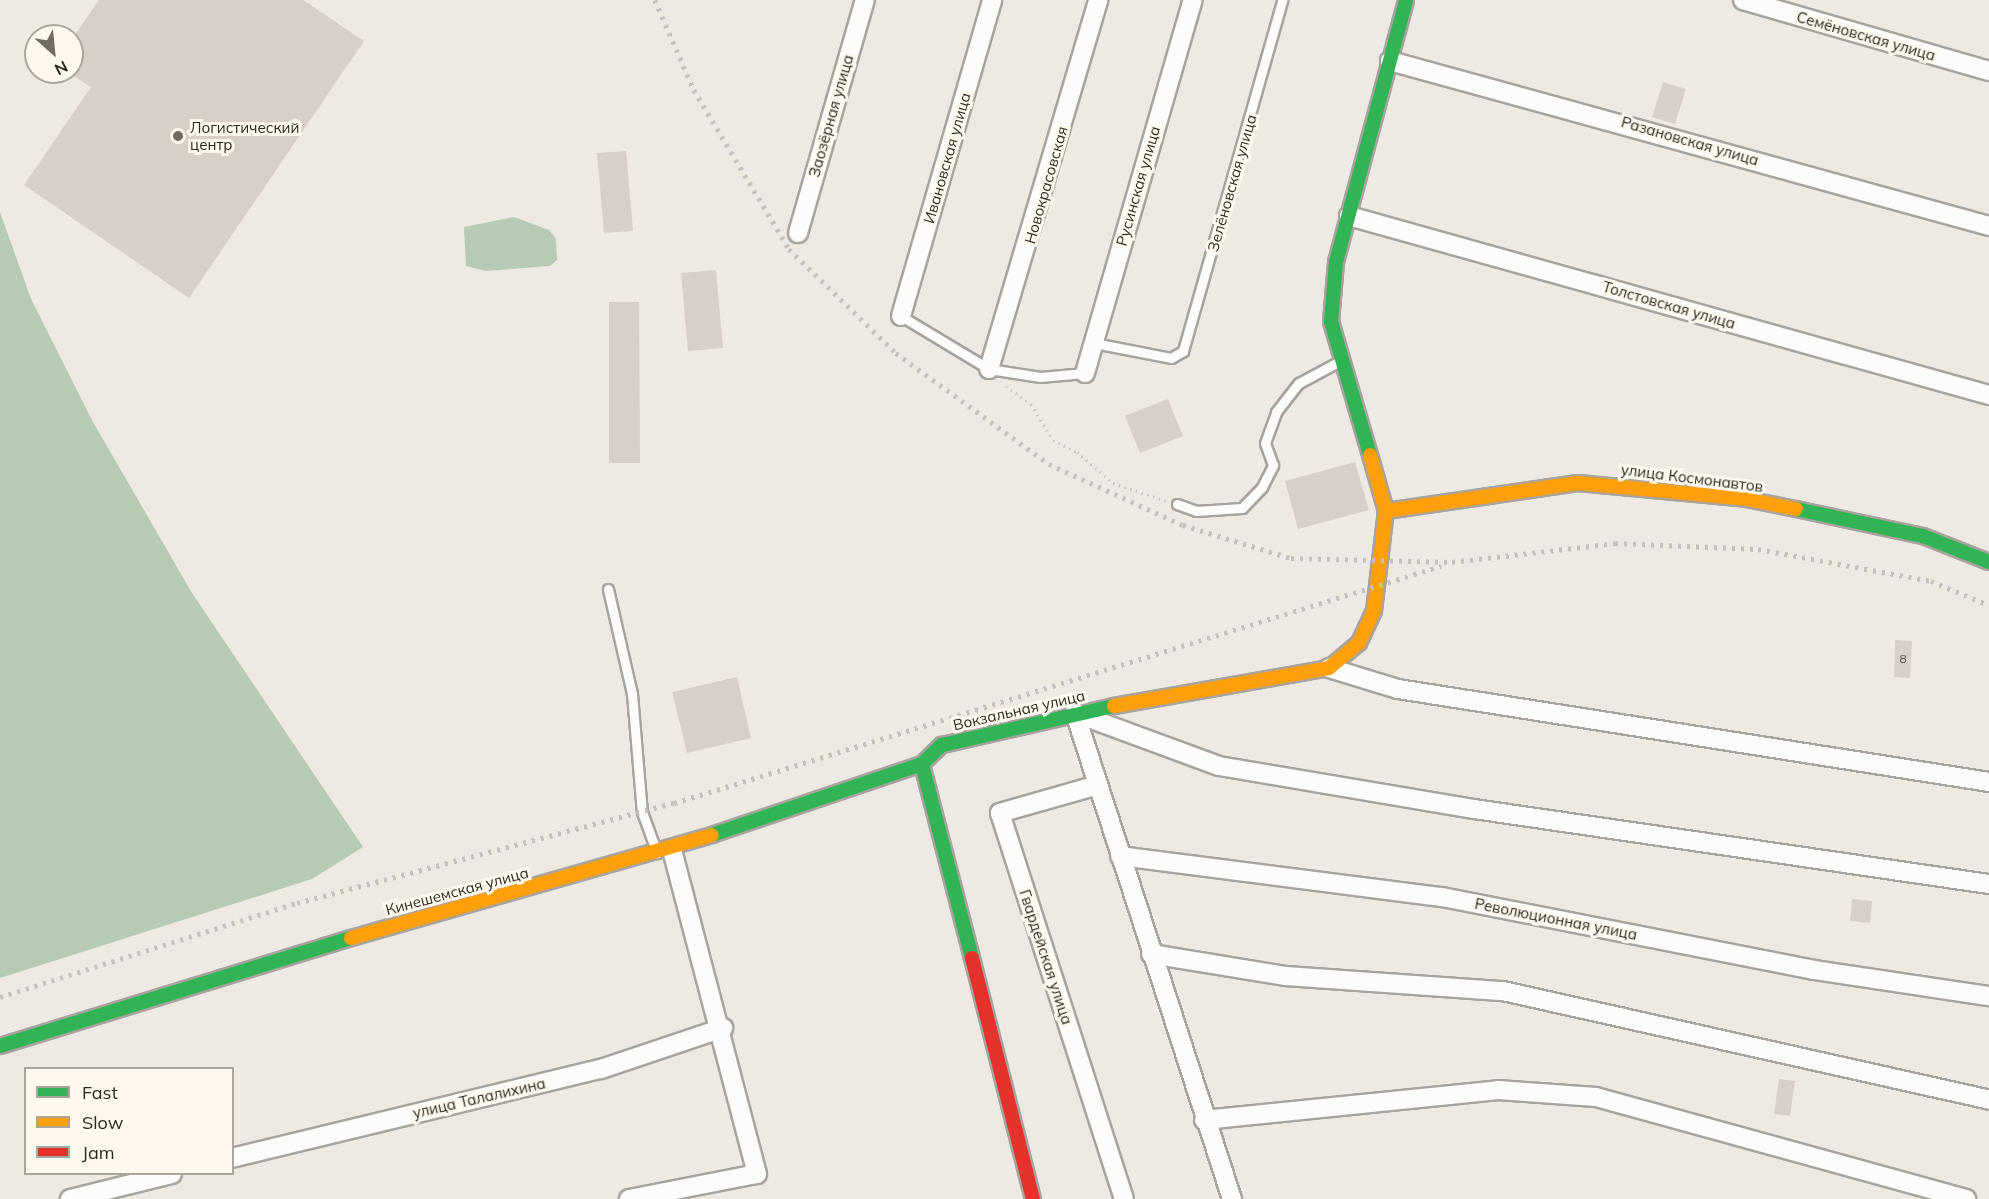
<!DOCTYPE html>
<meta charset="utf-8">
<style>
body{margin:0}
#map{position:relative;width:1989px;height:1199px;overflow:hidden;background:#eee9e2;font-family:Mulish,sans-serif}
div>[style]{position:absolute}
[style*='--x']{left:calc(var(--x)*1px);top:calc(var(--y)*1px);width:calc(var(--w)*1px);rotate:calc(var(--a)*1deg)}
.water>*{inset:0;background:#b7cab4}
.building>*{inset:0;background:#d9cfc9}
.path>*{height:3px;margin-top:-1.5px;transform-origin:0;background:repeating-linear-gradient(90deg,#cac8c5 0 1.5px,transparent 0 6px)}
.roads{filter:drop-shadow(2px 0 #a7a39e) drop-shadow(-2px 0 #a7a39e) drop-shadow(0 2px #a7a39e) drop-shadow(0 -2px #a7a39e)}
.lane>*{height:9px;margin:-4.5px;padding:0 4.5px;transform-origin:4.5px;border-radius:4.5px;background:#fcfcfb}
.street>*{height:18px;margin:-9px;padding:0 9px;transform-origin:9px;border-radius:9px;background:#fcfcfb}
.fast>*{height:14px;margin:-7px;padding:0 7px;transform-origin:7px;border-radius:7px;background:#30b455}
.slow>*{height:14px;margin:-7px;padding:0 7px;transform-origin:7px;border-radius:7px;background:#ff9f0a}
.jam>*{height:14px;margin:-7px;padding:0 7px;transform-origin:7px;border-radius:7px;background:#e5322d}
.rail>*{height:4.5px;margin-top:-2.25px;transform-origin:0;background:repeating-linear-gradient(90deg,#c3c1bf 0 3px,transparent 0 9px)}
.dots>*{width:16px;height:16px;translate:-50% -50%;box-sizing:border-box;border:3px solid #fef8ef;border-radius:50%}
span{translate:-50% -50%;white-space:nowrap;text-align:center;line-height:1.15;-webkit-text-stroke:6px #fef8ef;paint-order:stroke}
.number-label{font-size:12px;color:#56524c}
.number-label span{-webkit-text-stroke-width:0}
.street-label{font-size:15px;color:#2b2822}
.poi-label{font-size:15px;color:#2b2822}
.left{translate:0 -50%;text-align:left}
.legend{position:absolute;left:24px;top:1067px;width:210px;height:108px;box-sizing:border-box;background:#fef8ef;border:2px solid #aaa59d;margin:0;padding:8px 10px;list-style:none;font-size:18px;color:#2b2822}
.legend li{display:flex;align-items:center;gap:12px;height:30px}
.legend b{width:30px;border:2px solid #aaa59d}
.north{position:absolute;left:24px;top:24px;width:60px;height:60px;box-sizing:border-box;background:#fef8ef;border:2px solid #aaa59d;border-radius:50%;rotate:153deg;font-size:16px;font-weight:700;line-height:24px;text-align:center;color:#2b2822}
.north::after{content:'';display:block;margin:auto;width:21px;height:27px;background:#6f6c65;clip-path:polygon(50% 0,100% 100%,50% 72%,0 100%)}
</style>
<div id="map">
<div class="water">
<i style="clip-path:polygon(0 212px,31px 299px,93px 422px,192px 593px,363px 847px,312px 879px,0 978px)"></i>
<i style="clip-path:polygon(514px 217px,549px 230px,556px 239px,557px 260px,550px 266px,486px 271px,466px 266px,464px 227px)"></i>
</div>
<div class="building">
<i style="clip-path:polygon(99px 0,303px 0,364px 41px,189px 298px,24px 185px,91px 87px,72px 75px,72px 39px)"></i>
<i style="clip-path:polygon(1663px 82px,1686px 89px,1675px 124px,1652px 117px)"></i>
<i style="clip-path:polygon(626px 151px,633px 231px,604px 233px,597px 153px)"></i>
<i style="clip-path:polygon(716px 270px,723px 348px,688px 351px,681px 273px)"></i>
<i style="clip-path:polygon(609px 302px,639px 302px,640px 463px,609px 463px)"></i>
<i style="clip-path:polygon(1168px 399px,1183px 436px,1140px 453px,1125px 416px)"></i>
<i style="clip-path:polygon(1355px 462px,1369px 510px,1298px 529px,1285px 481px)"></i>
<i style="clip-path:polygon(1895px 640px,1912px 641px,1910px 678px,1894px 677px)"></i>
<i style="clip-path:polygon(737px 677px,751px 738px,687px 753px,672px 692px)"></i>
<i style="clip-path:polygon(1852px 899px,1872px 901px,1870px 923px,1850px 921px)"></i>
<i style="clip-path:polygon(1779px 1079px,1795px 1081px,1790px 1116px,1774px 1114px)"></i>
</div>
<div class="path">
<i style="--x:1006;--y:386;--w:31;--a:36"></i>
<i style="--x:1031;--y:404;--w:42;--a:58.6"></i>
<i style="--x:1053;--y:440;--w:27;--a:27"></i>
<i style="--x:1077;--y:452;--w:48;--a:40.7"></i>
<i style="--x:1113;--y:483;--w:57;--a:18.4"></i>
</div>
<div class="roads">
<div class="lane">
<i style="--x:901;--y:316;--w:103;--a:31.1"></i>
<i style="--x:989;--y:369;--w:52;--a:8.9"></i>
<i style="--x:1040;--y:377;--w:45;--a:-5.1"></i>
<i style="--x:1094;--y:343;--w:78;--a:11"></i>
<i style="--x:1171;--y:358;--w:14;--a:-30"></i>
<i style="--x:1183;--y:351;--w:365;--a:-74.2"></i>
<i style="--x:1177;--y:504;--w:20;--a:20"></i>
<i style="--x:1196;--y:511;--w:46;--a:-3.7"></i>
<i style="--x:1242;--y:508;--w:29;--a:-46"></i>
<i style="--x:1262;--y:487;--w:25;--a:-63"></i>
<i style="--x:1273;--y:465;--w:23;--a:-110"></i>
<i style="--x:1265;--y:443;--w:33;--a:-70"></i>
<i style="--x:1276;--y:412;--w:37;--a:-52"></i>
<i style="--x:1299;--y:383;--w:47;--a:-28.2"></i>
<i style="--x:608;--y:589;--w:108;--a:77.1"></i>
<i style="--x:632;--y:694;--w:118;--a:85.2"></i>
<i style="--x:642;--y:812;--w:44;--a:69.9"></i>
</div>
<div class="street">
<i style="--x:1743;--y:0;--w:256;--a:16.1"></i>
<i style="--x:1390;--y:61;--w:621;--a:15.4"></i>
<i style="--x:1349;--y:216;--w:665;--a:15.63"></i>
<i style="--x:798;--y:233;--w:242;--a:-74"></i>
<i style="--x:901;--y:316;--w:329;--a:-73.9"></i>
<i style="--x:989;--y:369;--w:385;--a:-73.5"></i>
<i style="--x:1085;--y:373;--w:388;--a:-73.9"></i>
<i style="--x:1329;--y:668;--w:72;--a:16.9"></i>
<i style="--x:1398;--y:689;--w:598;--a:8.94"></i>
<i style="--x:1075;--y:713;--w:153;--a:20.2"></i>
<i style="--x:1219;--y:766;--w:259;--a:9.6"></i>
<i style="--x:1474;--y:809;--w:520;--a:8.29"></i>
<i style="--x:1075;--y:713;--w:511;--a:72.1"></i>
<i style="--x:1098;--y:785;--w:102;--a:164.1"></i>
<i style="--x:1000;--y:813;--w:405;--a:72.2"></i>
<i style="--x:1120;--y:856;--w:325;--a:7.3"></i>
<i style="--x:1442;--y:897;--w:379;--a:11.1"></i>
<i style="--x:1814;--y:970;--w:177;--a:8.5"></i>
<i style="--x:1151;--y:954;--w:137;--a:9.3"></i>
<i style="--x:1286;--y:976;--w:218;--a:4"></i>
<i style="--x:1503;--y:991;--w:498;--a:12.6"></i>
<i style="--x:1204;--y:1120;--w:296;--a:-5.8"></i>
<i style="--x:1498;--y:1090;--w:98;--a:4.1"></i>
<i style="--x:1596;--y:1097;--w:384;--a:15.4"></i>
<i style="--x:232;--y:1158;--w:380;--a:-13.6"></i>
<i style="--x:601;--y:1069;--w:129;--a:-18.6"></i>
<i style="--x:70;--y:1199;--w:105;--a:-13.8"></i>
<i style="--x:629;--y:1199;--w:130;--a:-11.1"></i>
<i style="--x:757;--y:1174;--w:336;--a:-104.7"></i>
</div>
<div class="fast">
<i style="--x:1370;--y:455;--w:139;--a:-106.3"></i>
<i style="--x:1331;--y:322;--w:60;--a:-85.2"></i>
<i style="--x:1336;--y:262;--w:271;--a:-75"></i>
<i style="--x:1796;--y:509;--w:130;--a:12"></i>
<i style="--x:1923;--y:536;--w:71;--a:21.5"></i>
<i style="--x:712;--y:835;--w:222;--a:-18.7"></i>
<i style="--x:972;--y:958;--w:200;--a:-104.5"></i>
<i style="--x:922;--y:764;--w:28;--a:-44"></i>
<i style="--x:942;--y:745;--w:176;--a:-12.8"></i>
<i style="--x:0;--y:1046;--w:367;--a:-17.1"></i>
</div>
<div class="slow">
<i style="--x:1386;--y:511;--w:194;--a:-8.3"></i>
<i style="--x:1578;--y:483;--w:169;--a:5.4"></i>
<i style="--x:1746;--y:499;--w:51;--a:11.3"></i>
<i style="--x:1114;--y:706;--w:218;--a:-10"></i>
<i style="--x:1329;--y:668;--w:39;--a:-40"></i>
<i style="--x:1359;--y:643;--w:35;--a:-65"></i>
<i style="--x:1374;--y:611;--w:101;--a:-83.2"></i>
<i style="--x:1386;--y:511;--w:58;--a:-105.9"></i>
<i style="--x:351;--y:938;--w:375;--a:-15.9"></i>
</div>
<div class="jam">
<i style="--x:972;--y:958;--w:249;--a:75.8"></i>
</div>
</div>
<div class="rail">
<i style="--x:655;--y:0;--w:98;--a:66.6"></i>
<i style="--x:694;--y:90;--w:185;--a:59.1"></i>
<i style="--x:789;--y:249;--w:149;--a:44.2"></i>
<i style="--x:896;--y:353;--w:189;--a:36"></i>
<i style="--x:1049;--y:464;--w:147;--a:24.5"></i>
<i style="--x:1183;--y:525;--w:113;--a:17"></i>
<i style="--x:1291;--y:558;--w:161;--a:1.4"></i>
<i style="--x:1452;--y:562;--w:164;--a:-6.6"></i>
<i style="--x:1615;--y:543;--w:143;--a:2.4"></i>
<i style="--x:1758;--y:549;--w:176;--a:10.5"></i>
<i style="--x:1931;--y:581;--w:63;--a:22.5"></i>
<i style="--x:0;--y:997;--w:312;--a:-17.6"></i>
<i style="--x:297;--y:903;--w:390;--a:-14.9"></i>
<i style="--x:674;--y:803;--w:803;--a:-17.17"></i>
</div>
<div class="dots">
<i style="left:178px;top:136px;background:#6f6c65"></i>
</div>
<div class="number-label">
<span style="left:1903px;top:659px">8</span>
</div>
<div class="street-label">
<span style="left:1866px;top:36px;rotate:16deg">Семёновская улица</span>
<span style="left:831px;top:116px;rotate:-74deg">Заозёрная улица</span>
<span style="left:1690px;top:141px;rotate:16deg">Разановская улица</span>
<span style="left:947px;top:158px;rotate:-74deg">Ивановская улица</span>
<span style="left:1232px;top:183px;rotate:-74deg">Зелёновская улица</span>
<span style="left:1046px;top:185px;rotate:-74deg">Новокрасовская</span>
<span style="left:1138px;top:186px;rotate:-74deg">Русинская улица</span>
<span style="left:1669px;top:305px;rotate:16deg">Толстовская улица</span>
<span style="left:1692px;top:478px;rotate:7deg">улица Космонавтов</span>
<span style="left:1019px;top:710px;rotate:-13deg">Вокзальная улица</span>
<span style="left:457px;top:891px;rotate:-15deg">Кинешемская улица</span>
<span style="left:1556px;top:919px;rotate:11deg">Революционная улица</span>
<span style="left:1046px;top:957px;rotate:72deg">Гвардейская улица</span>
<span style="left:479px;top:1098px;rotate:-13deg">улица Талалихина</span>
</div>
<div class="poi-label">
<span class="left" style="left:190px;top:136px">Логистический<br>центр</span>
</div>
<ul class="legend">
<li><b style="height:8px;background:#30b455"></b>Fast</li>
<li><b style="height:8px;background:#ff9f0a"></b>Slow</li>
<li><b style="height:8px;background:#e5322d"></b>Jam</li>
</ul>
<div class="north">N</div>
</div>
